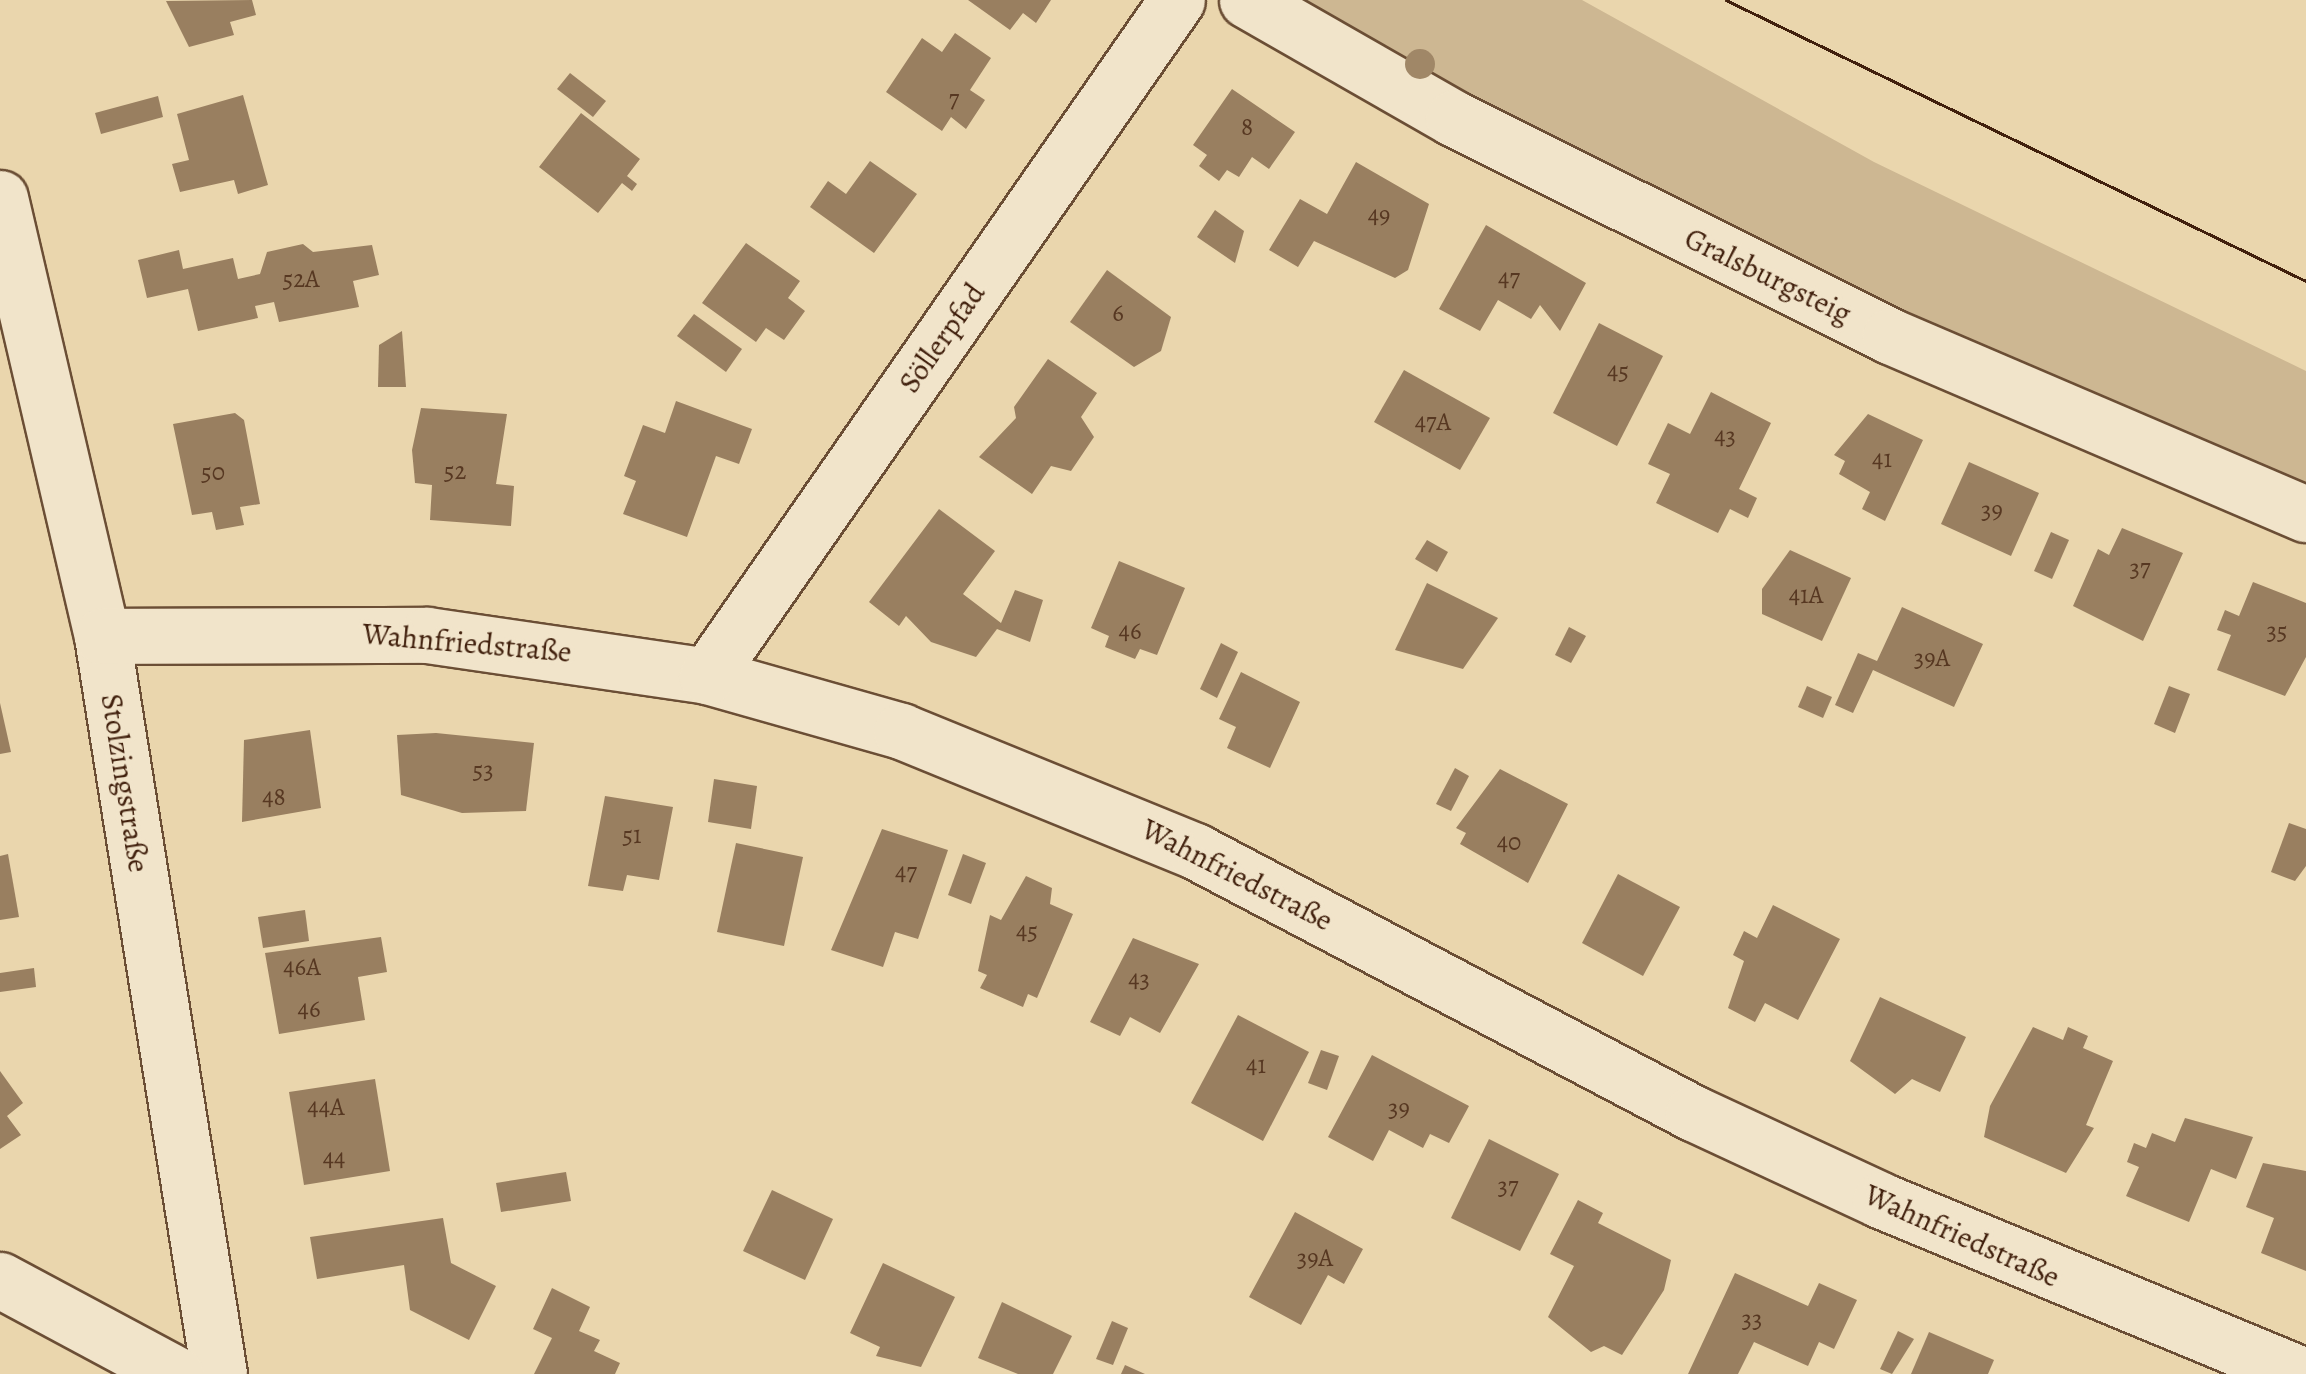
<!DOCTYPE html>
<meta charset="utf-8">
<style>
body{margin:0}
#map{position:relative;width:2306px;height:1374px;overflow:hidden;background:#ead6ad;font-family:Alegreya,serif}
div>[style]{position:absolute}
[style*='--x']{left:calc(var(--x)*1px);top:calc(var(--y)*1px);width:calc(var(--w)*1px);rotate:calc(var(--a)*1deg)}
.green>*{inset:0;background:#cdb792}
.building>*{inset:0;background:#997f60}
.roads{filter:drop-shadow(2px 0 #6b4e35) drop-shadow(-2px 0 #6b4e35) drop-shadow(0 2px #6b4e35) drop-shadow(0 -2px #6b4e35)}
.minor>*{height:55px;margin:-27.5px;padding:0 27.5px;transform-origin:27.5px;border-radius:27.5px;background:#f1e4ca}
.tram>*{height:2.5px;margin:-1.25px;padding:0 1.25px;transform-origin:1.25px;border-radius:1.25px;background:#41200d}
.trees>*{width:30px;height:30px;margin:-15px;border-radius:50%;background:#a08767}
span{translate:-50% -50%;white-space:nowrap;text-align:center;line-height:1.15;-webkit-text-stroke:8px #f1e4ca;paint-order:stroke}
.number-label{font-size:25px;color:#573822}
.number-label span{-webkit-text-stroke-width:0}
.street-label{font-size:30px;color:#41200d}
</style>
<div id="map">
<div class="green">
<i style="clip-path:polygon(1284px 0,1582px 0,1874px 162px,2306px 371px,2306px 493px,1919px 331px)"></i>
</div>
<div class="building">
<i style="clip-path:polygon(252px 0,256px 15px,230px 22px,234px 35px,189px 47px,166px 1px)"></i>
<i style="clip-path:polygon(968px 0,1051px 0,1036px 23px,1023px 13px,1010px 30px)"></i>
<i style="clip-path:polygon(955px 33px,991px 58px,970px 90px,985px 100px,966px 129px,951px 117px,942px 131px,886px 92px,922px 38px,942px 52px)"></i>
<i style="clip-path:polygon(570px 73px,606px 101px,593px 117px,557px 89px)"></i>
<i style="clip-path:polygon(1232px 89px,1295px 132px,1269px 169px,1252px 157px,1239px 177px,1227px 170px,1219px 181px,1199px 166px,1207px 155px,1193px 145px)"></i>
<i style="clip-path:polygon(243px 95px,268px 185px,238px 194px,234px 180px,180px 192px,172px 164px,189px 160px,177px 114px)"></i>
<i style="clip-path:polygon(158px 96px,163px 117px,101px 134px,95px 113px)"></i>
<i style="clip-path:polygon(581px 113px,640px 159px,627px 176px,637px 184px,632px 191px,622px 183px,598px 213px,539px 167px)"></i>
<i style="clip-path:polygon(870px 161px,917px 194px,874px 253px,810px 207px,828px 181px,846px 194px)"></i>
<i style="clip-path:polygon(1356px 162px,1429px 204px,1408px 270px,1395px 278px,1314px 241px,1298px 267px,1269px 250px,1300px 199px,1327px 214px)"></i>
<i style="clip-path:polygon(1215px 210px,1244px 231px,1235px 263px,1197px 237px)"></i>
<i style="clip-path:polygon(1486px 225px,1586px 283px,1560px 331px,1540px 305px,1531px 319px,1498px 300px,1480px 331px,1439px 309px)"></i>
<i style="clip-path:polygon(746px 243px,800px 281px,788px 298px,805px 311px,784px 340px,766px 328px,756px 342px,702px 303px)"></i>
<i style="clip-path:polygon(303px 244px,313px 252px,372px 245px,379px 275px,353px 281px,359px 307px,279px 322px,274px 302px,255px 306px,258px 318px,198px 331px,188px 289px,147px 298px,138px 260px,179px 250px,183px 269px,233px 258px,238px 279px,260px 274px,267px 252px)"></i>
<i style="clip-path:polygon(1107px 270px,1171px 317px,1161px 351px,1134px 367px,1070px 322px)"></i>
<i style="clip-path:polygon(694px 314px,742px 349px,726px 372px,677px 336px)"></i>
<i style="clip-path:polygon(1599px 323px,1663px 356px,1617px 446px,1553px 413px)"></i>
<i style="clip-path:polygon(402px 331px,406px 387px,378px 387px,379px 345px)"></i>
<i style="clip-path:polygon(1048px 359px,1097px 393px,1081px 417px,1094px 437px,1071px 471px,1051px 466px,1032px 494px,979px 457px,1016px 418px,1014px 407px)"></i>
<i style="clip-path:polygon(1404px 370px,1490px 418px,1460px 470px,1374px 422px)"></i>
<i style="clip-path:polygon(1711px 392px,1771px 423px,1739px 489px,1757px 498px,1748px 518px,1730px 509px,1718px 533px,1656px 503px,1670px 474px,1648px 464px,1668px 423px,1690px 434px)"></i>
<i style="clip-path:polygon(676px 401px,752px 429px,739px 464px,716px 456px,687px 537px,623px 514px,636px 481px,624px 476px,643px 425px,665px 433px)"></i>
<i style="clip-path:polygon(421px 408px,507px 414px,496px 484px,514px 486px,511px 526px,430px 520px,432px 485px,415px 483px,412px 450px)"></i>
<i style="clip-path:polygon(235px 413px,244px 420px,260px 504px,240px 507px,244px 525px,216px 530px,212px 512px,192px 515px,173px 424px)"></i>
<i style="clip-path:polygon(1868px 414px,1923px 440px,1885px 521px,1862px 509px,1870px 492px,1839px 474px,1845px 461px,1834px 455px)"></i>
<i style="clip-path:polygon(1969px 462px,2039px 493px,2011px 556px,1941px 524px)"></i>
<i style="clip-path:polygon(939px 509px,995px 551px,963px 594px,1001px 623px,1015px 590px,1043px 600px,1030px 642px,997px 629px,976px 657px,931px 642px,906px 616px,899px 626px,869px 602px)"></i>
<i style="clip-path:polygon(2122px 528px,2183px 553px,2143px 641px,2073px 606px,2098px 549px,2109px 555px)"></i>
<i style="clip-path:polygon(2051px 532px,2069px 540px,2052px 579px,2034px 571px)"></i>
<i style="clip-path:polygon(1427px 540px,1448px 552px,1437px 572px,1415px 559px)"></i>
<i style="clip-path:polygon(1790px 550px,1851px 578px,1822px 641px,1762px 614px,1762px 589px)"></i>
<i style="clip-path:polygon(1119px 561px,1185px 588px,1157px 655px,1140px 649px,1135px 659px,1105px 647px,1109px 636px,1091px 628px)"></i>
<i style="clip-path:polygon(2253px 582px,2306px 603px,2306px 657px,2285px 696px,2217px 670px,2231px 635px,2217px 630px,2225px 610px,2239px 616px)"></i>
<i style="clip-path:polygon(1427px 583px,1498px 618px,1463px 669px,1395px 650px)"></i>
<i style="clip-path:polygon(1902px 607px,1983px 644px,1954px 707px,1873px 670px,1853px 713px,1835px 705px,1858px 653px,1877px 661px)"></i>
<i style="clip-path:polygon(1569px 627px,1586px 636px,1571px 663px,1555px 655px)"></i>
<i style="clip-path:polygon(1221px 643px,1238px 652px,1217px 698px,1200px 689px)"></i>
<i style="clip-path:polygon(1241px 672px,1300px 702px,1270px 768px,1227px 748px,1236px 727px,1219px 719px)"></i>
<i style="clip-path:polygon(1807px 686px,1832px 697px,1823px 718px,1798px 707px)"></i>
<i style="clip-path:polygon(2169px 686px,2190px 694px,2175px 733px,2154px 724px)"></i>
<i style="clip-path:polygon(0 703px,11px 752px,0 754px)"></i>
<i style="clip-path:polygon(310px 730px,321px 808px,242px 822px,244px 740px)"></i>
<i style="clip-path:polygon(436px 733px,534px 743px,526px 811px,462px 813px,401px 795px,397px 735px)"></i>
<i style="clip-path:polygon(1455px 768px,1469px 776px,1451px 811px,1436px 804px)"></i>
<i style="clip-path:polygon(1500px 769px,1568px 804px,1528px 883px,1460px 844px,1466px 833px,1456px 828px)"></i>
<i style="clip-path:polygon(714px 779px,757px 786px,751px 829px,708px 822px)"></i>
<i style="clip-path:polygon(605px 796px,673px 807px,659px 880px,627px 875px,623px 891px,588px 886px)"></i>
<i style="clip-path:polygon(2289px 823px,2306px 829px,2306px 866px,2295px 881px,2271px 872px)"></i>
<i style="clip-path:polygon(882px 829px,948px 850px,918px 939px,895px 932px,883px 967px,831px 950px)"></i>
<i style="clip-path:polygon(736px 843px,803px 857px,784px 946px,717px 932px)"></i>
<i style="clip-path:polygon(8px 854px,19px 917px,0 920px,0 856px)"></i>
<i style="clip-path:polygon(963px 854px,986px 863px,971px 904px,948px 895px)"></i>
<i style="clip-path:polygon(1618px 874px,1680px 907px,1643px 976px,1582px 943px)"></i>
<i style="clip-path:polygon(1026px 876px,1052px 888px,1050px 904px,1073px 914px,1037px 998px,1028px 994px,1023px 1007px,980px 988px,987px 975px,978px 971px,990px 915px,1001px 920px)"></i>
<i style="clip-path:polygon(1773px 905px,1840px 939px,1798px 1020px,1765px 1003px,1755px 1022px,1728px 1008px,1744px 961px,1733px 955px,1744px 931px,1757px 938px)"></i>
<i style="clip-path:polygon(305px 910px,309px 941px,263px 948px,258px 917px)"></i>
<i style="clip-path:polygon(381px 937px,387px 972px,358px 977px,365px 1020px,279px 1034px,265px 953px)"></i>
<i style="clip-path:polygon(1133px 938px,1199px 964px,1160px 1033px,1130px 1017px,1120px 1036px,1090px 1022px)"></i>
<i style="clip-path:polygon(34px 968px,36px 987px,0 992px,0 973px)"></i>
<i style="clip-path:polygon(1880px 997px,1966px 1037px,1940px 1092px,1912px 1079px,1895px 1094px,1850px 1061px)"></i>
<i style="clip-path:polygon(1238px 1015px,1309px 1052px,1263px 1141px,1191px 1103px)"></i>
<i style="clip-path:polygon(2033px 1027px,2063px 1040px,2068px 1027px,2088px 1036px,2083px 1048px,2113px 1061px,2086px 1125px,2094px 1128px,2066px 1173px,1984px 1137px,1990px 1106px)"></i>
<i style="clip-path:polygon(1321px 1050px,1339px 1056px,1327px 1090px,1308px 1083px)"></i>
<i style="clip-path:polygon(1372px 1055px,1469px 1106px,1449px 1143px,1430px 1134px,1423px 1148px,1389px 1130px,1373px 1161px,1328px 1137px)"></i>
<i style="clip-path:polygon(0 1071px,23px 1103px,7px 1116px,21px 1135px,0 1149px)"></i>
<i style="clip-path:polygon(375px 1079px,390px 1171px,304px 1185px,289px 1092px)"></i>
<i style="clip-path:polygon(2185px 1118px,2253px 1137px,2236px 1179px,2211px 1169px,2189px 1222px,2126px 1196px,2139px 1167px,2127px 1162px,2134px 1143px,2146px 1148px,2152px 1133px,2175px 1142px)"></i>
<i style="clip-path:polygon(1489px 1139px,1559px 1174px,1520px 1251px,1451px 1218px)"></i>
<i style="clip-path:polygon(2263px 1163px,2306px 1171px,2306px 1271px,2261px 1253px,2274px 1218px,2246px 1207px)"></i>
<i style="clip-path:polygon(566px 1172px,571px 1201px,501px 1212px,496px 1183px)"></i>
<i style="clip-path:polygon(772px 1190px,833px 1219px,805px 1280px,743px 1251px)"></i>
<i style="clip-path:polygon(1578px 1200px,1603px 1213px,1598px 1223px,1671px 1260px,1664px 1290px,1622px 1355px,1604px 1346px,1591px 1352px,1548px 1317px,1574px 1266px,1550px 1254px)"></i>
<i style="clip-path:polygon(1295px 1212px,1363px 1249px,1344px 1284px,1328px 1275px,1301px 1325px,1249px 1297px)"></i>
<i style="clip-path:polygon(443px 1218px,451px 1263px,496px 1286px,469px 1340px,410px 1310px,404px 1265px,317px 1279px,310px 1237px)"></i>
<i style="clip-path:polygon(883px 1263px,955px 1297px,921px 1367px,876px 1356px,880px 1347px,850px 1333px)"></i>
<i style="clip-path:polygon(1735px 1273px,1808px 1306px,1819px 1283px,1857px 1300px,1834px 1349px,1819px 1342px,1808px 1366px,1754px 1342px,1738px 1374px,1688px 1374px)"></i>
<i style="clip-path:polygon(552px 1288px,590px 1307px,579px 1331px,600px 1340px,594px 1351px,620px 1363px,615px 1374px,534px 1374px,552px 1338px,533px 1329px)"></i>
<i style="clip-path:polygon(1002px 1302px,1072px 1336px,1053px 1374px,1018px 1374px,978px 1358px)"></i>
<i style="clip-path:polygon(1112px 1321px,1128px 1328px,1113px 1365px,1096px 1359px)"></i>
<i style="clip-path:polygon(1898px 1331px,1914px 1339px,1892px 1374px,1880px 1369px)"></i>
<i style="clip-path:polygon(1929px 1332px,1994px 1360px,1988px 1374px,1911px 1374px)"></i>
<i style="clip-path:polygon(1125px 1365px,1145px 1374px,1121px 1374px)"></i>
</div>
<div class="roads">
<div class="minor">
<i style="--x:1247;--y:0;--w:237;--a:29.8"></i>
<i style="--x:1453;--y:118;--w:488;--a:26.5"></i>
<i style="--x:1890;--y:336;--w:452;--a:23.2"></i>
<i style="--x:0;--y:198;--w:450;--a:76.9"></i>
<i style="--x:102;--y:636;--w:747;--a:80.99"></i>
<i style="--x:102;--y:636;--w:325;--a:-0.2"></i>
<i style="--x:427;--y:635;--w:283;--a:8.3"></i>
<i style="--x:707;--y:676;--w:202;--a:15.8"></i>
<i style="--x:901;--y:731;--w:318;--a:22.2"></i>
<i style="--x:1195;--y:851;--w:563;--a:27.75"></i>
<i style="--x:1693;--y:1113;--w:206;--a:24.9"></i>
<i style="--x:1880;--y:1200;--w:455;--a:22.5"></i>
<i style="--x:707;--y:676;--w:823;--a:-55.19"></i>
<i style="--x:0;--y:1280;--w:199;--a:28.2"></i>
</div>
</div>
<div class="tram">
<i style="--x:1726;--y:0;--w:644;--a:25.85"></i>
</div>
<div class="trees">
<i style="left:1420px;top:64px"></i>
</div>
<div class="number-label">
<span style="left:954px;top:99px">7</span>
<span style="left:1247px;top:127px">8</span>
<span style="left:1379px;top:215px">49</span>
<span style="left:1509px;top:278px">47</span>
<span style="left:301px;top:279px">52A</span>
<span style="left:1118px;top:313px">6</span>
<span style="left:1618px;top:371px">45</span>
<span style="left:1433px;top:422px">47A</span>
<span style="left:1725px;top:436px">43</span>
<span style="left:1882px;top:459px">41</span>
<span style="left:455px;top:471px">52</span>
<span style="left:213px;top:472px">50</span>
<span style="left:1992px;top:510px">39</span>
<span style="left:2140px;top:568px">37</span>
<span style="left:1806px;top:595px">41A</span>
<span style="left:1130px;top:631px">46</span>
<span style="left:2277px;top:631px">35</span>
<span style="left:1932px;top:658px">39A</span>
<span style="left:483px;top:770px">53</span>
<span style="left:274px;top:797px">48</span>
<span style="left:632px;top:835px">51</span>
<span style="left:1509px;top:842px">40</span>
<span style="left:906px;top:872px">47</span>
<span style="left:1027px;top:931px">45</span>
<span style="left:302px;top:967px">46A</span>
<span style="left:1139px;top:979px">43</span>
<span style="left:309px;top:1009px">46</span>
<span style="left:1256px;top:1065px">41</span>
<span style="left:326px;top:1107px">44A</span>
<span style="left:1399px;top:1108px">39</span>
<span style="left:334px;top:1158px">44</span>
<span style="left:1508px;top:1186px">37</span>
<span style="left:1315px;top:1258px">39A</span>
<span style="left:1752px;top:1319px">33</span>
</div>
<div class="street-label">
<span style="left:1768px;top:276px;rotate:26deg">Gralsburgsteig</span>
<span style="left:942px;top:338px;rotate:-55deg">Söllerpfad</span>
<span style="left:467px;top:643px;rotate:5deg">Wahnfriedstraße</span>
<span style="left:125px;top:783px;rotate:81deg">Stolzingstraße</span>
<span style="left:1237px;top:875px;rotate:27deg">Wahnfriedstraße</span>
<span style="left:1962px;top:1236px;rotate:24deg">Wahnfriedstraße</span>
</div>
</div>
